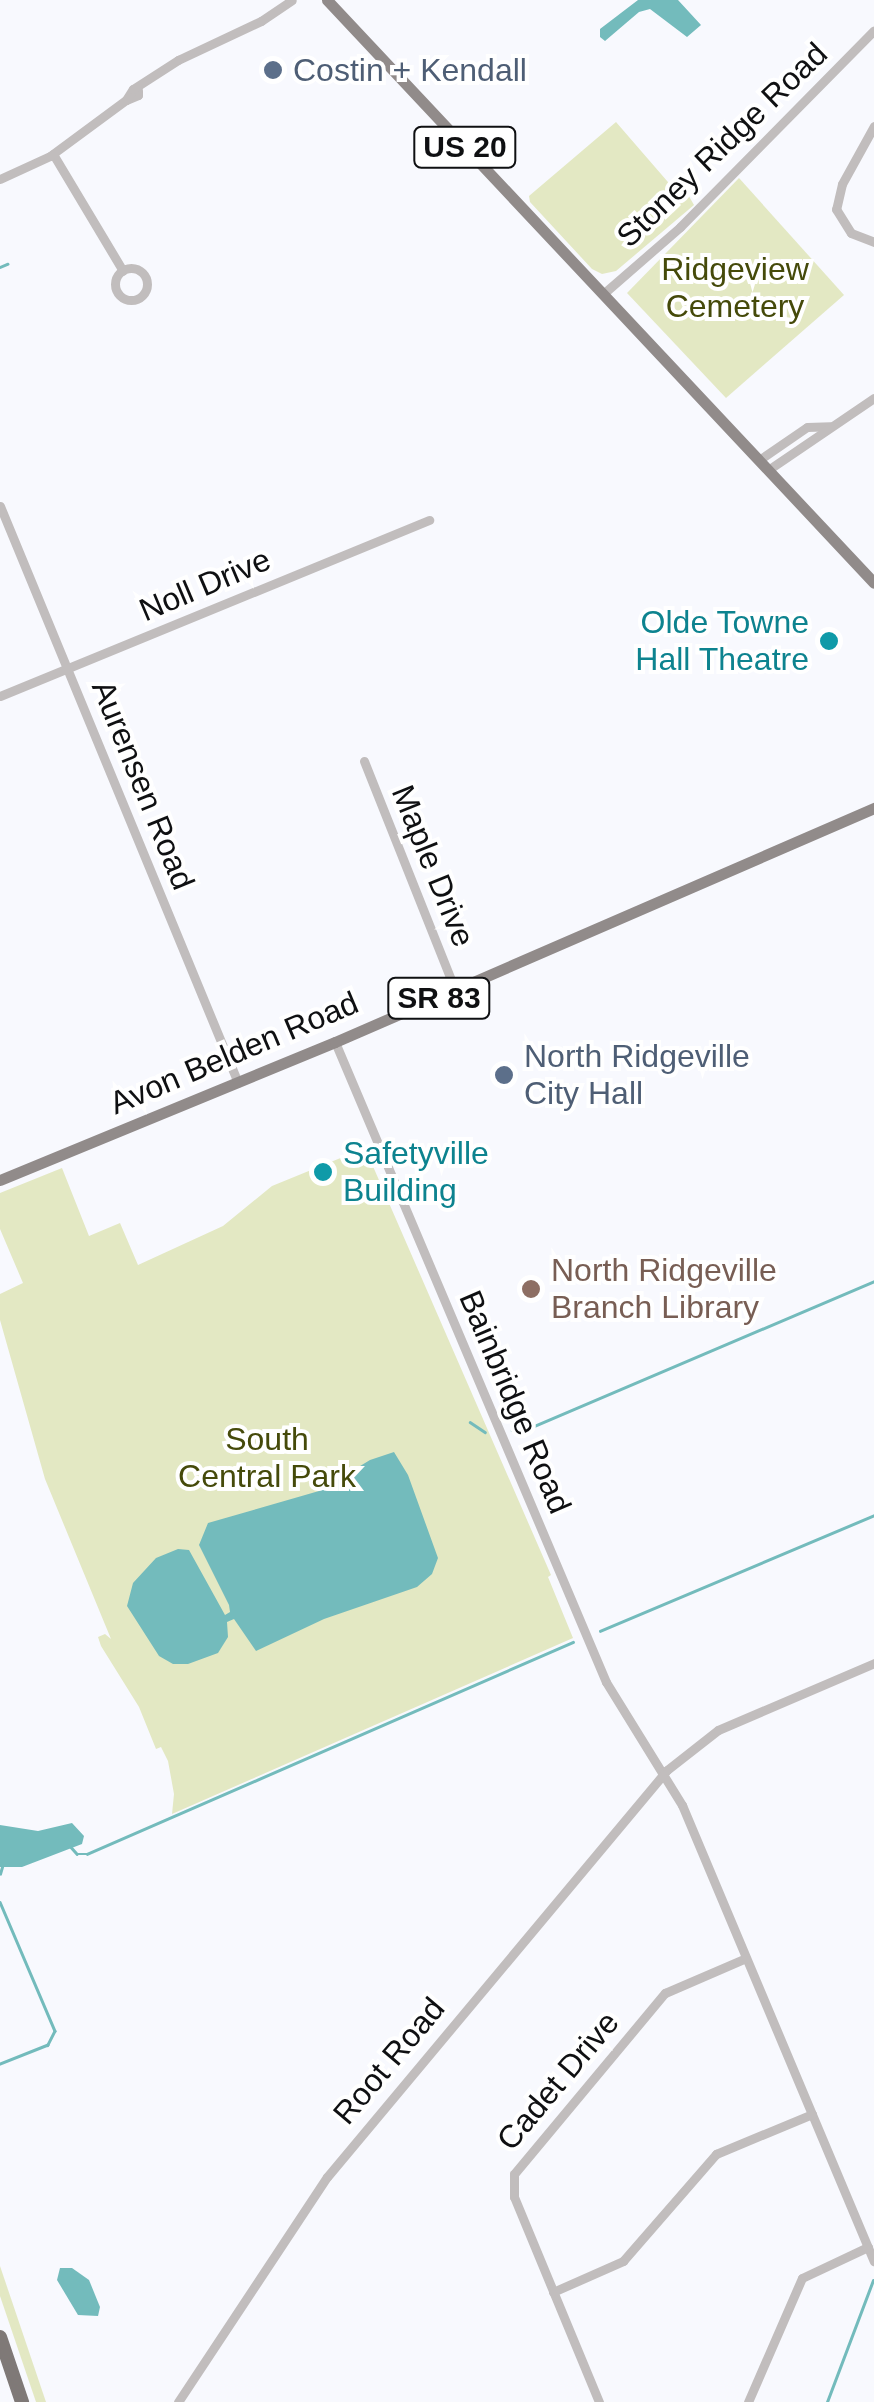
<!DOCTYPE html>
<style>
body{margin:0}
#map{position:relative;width:874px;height:2402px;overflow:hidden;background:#f8f9fe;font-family:Helvetica,sans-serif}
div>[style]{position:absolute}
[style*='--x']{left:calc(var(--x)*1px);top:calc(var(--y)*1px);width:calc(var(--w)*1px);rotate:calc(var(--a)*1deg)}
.green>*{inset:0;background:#e3e8c3}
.water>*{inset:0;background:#73bbbc}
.stream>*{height:2.5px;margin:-1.25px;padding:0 1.25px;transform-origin:1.25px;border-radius:1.25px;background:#73bbbc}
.minor>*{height:9px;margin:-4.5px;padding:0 4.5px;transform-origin:4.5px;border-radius:4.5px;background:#c1bdbd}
.minor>.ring{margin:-4.5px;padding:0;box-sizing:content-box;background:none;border:9px solid #c1bdbd;border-radius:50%}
.major>*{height:11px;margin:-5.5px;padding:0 5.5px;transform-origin:5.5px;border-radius:5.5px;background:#918b8a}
.highway>*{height:14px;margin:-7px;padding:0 7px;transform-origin:7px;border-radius:7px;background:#7f7977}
.dots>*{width:28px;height:28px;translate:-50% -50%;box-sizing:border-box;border:5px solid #fff;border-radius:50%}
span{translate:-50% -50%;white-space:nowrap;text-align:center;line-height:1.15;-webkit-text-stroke:8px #fff;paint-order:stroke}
.shield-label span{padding:2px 8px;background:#fff;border:2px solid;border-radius:8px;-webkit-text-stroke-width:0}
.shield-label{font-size:30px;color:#0f1012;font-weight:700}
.service-label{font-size:32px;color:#4e5e75}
.left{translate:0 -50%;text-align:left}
.street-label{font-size:32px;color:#0f1012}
.park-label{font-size:32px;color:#454a0a}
.culture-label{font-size:32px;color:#0d838f}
.right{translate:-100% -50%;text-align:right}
.education-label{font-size:32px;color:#785e54}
</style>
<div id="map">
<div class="green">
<i style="clip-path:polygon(616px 122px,674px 189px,682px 184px,694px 205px,616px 271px,602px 274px,592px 269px,530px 202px,529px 196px)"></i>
<i style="clip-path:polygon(739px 178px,844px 295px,726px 398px,627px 293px)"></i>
<i style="clip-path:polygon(365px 1148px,551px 1575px,548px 1577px,573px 1638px,172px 1814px,174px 1794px,168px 1761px,161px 1747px,156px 1749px,139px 1707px,101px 1646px,98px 1637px,105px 1634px,111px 1639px,45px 1479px,0 1320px,0 1294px,23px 1283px,0 1229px,0 1193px,62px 1168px,89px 1236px,120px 1223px,138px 1265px,223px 1226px,272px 1186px)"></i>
<i style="clip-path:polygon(0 2266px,46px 2402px,36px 2402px,0 2296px)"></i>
</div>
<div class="water">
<i style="clip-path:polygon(638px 0,678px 0,701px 25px,687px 37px,650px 9px,639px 12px,605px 41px,600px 37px,600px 29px)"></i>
<i style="clip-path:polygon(394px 1452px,408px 1475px,438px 1558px,432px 1574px,417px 1587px,324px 1619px,256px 1651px,234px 1619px,227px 1622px,228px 1637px,218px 1653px,188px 1664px,173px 1664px,159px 1656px,127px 1606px,133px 1583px,156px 1558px,178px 1549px,189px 1550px,225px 1615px,230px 1612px,229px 1605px,199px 1545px,208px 1523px,319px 1491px,370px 1460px)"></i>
<i style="clip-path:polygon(72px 1823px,84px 1836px,82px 1844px,22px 1867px,0 1867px,0 1825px,38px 1831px)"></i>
<i style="clip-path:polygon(60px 2268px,72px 2268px,89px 2280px,100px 2307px,98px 2316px,78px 2315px,57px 2280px)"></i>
</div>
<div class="stream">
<i style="--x:0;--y:267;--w:8;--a:-23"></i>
<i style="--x:470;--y:1422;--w:18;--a:34"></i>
<i style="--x:512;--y:1430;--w:7;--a:27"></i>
<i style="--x:518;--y:1433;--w:387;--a:-23.1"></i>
<i style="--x:600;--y:1631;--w:298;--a:-22.9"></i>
<i style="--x:71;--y:1847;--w:9;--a:49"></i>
<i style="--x:77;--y:1854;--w:10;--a:0"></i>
<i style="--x:87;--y:1854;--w:530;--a:-23.57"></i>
<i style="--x:0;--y:1874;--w:7;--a:-74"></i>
<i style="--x:0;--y:1902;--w:140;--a:66.9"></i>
<i style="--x:55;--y:2031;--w:16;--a:117"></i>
<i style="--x:48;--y:2045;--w:52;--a:158.4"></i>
<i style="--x:827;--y:2402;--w:130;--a:-69.3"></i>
</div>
<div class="minor">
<i style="--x:138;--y:90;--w:5;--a:90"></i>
<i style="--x:138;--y:95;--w:13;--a:157"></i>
<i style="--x:126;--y:100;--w:13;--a:-58"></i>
<i style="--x:133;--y:89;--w:54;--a:-32.8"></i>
<i style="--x:178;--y:60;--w:92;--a:-25.2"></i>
<i style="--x:261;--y:21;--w:37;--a:-34"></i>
<i style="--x:874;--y:126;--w:66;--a:118.9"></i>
<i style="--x:842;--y:184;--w:26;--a:103"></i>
<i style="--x:836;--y:209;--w:28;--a:58"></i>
<i style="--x:851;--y:233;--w:25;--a:21"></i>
<i style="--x:53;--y:154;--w:136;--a:59.1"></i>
<i style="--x:0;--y:179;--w:55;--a:-24.7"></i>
<i style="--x:50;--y:156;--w:94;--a:-36.4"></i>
<i class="ring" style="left:115px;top:268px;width:23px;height:23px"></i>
<i style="--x:603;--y:294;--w:102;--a:-41"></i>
<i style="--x:680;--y:227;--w:276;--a:-45.4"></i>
<i style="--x:759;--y:460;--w:58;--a:-34.5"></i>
<i style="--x:807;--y:427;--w:23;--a:-2"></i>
<i style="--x:768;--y:470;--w:128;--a:-34.2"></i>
<i style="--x:0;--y:506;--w:624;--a:67.58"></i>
<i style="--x:0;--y:696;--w:464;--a:-22.3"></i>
<i style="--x:364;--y:761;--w:246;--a:68.3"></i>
<i style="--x:335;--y:1042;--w:695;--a:67.05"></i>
<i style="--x:606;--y:1682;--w:145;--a:58.3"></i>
<i style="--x:682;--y:1805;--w:495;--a:67.2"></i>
<i style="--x:553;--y:2292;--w:77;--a:-23.9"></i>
<i style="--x:623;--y:2261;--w:142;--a:-49"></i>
<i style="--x:716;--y:2154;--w:104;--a:-22.6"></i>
<i style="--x:178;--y:2402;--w:270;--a:-56.5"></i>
<i style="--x:327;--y:2177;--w:530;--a:-50.13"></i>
<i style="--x:667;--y:1770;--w:65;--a:-38.1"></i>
<i style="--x:718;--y:1730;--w:170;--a:-23.2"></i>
<i style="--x:599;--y:2402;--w:222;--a:-112.5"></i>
<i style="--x:514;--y:2197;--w:23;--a:-90"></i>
<i style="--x:514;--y:2174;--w:236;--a:-50.2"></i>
<i style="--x:665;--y:1993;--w:88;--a:-23.4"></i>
<i style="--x:748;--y:2402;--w:135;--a:-66.5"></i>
<i style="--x:802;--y:2278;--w:73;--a:-25.2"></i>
</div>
<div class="major">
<i style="--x:327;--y:0;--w:799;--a:46.82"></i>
<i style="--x:0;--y:1180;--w:362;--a:-22.4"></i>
<i style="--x:335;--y:1042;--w:588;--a:-23.47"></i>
</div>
<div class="highway">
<i style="--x:0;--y:2337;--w:69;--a:71.3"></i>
</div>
<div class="dots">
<i style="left:273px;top:70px;background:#5c6f8a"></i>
<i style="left:829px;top:641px;background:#0f9aa8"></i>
<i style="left:504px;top:1075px;background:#5c6f8a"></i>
<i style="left:323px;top:1172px;background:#0f9aa8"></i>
<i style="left:531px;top:1289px;background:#8d6e63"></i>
</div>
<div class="shield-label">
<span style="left:465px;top:147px">US 20</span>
<span style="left:439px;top:998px">SR 83</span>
</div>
<div class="service-label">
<span class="left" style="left:293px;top:70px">Costin + Kendall</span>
<span class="left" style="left:524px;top:1075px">North Ridgeville<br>City Hall</span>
</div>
<div class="street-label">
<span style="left:722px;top:145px;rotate:-44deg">Stoney Ridge Road</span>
<span style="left:205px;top:585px;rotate:-23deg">Noll Drive</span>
<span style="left:143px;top:785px;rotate:68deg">Aurensen Road</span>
<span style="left:433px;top:866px;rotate:68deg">Maple Drive</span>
<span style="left:234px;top:1053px;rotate:-23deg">Avon Belden Road</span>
<span style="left:515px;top:1402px;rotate:67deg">Bainbridge Road</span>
<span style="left:389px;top:2061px;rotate:-50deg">Root Road</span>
<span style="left:558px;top:2081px;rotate:-50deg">Cadet Drive</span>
</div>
<div class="park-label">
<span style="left:735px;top:288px">Ridgeview<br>Cemetery</span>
<span style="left:267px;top:1458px">South<br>Central Park</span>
</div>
<div class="culture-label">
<span class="right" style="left:809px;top:641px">Olde Towne<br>Hall Theatre</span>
<span class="left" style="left:343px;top:1172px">Safetyville<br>Building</span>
</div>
<div class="education-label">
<span class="left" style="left:551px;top:1289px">North Ridgeville<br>Branch Library</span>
</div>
</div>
